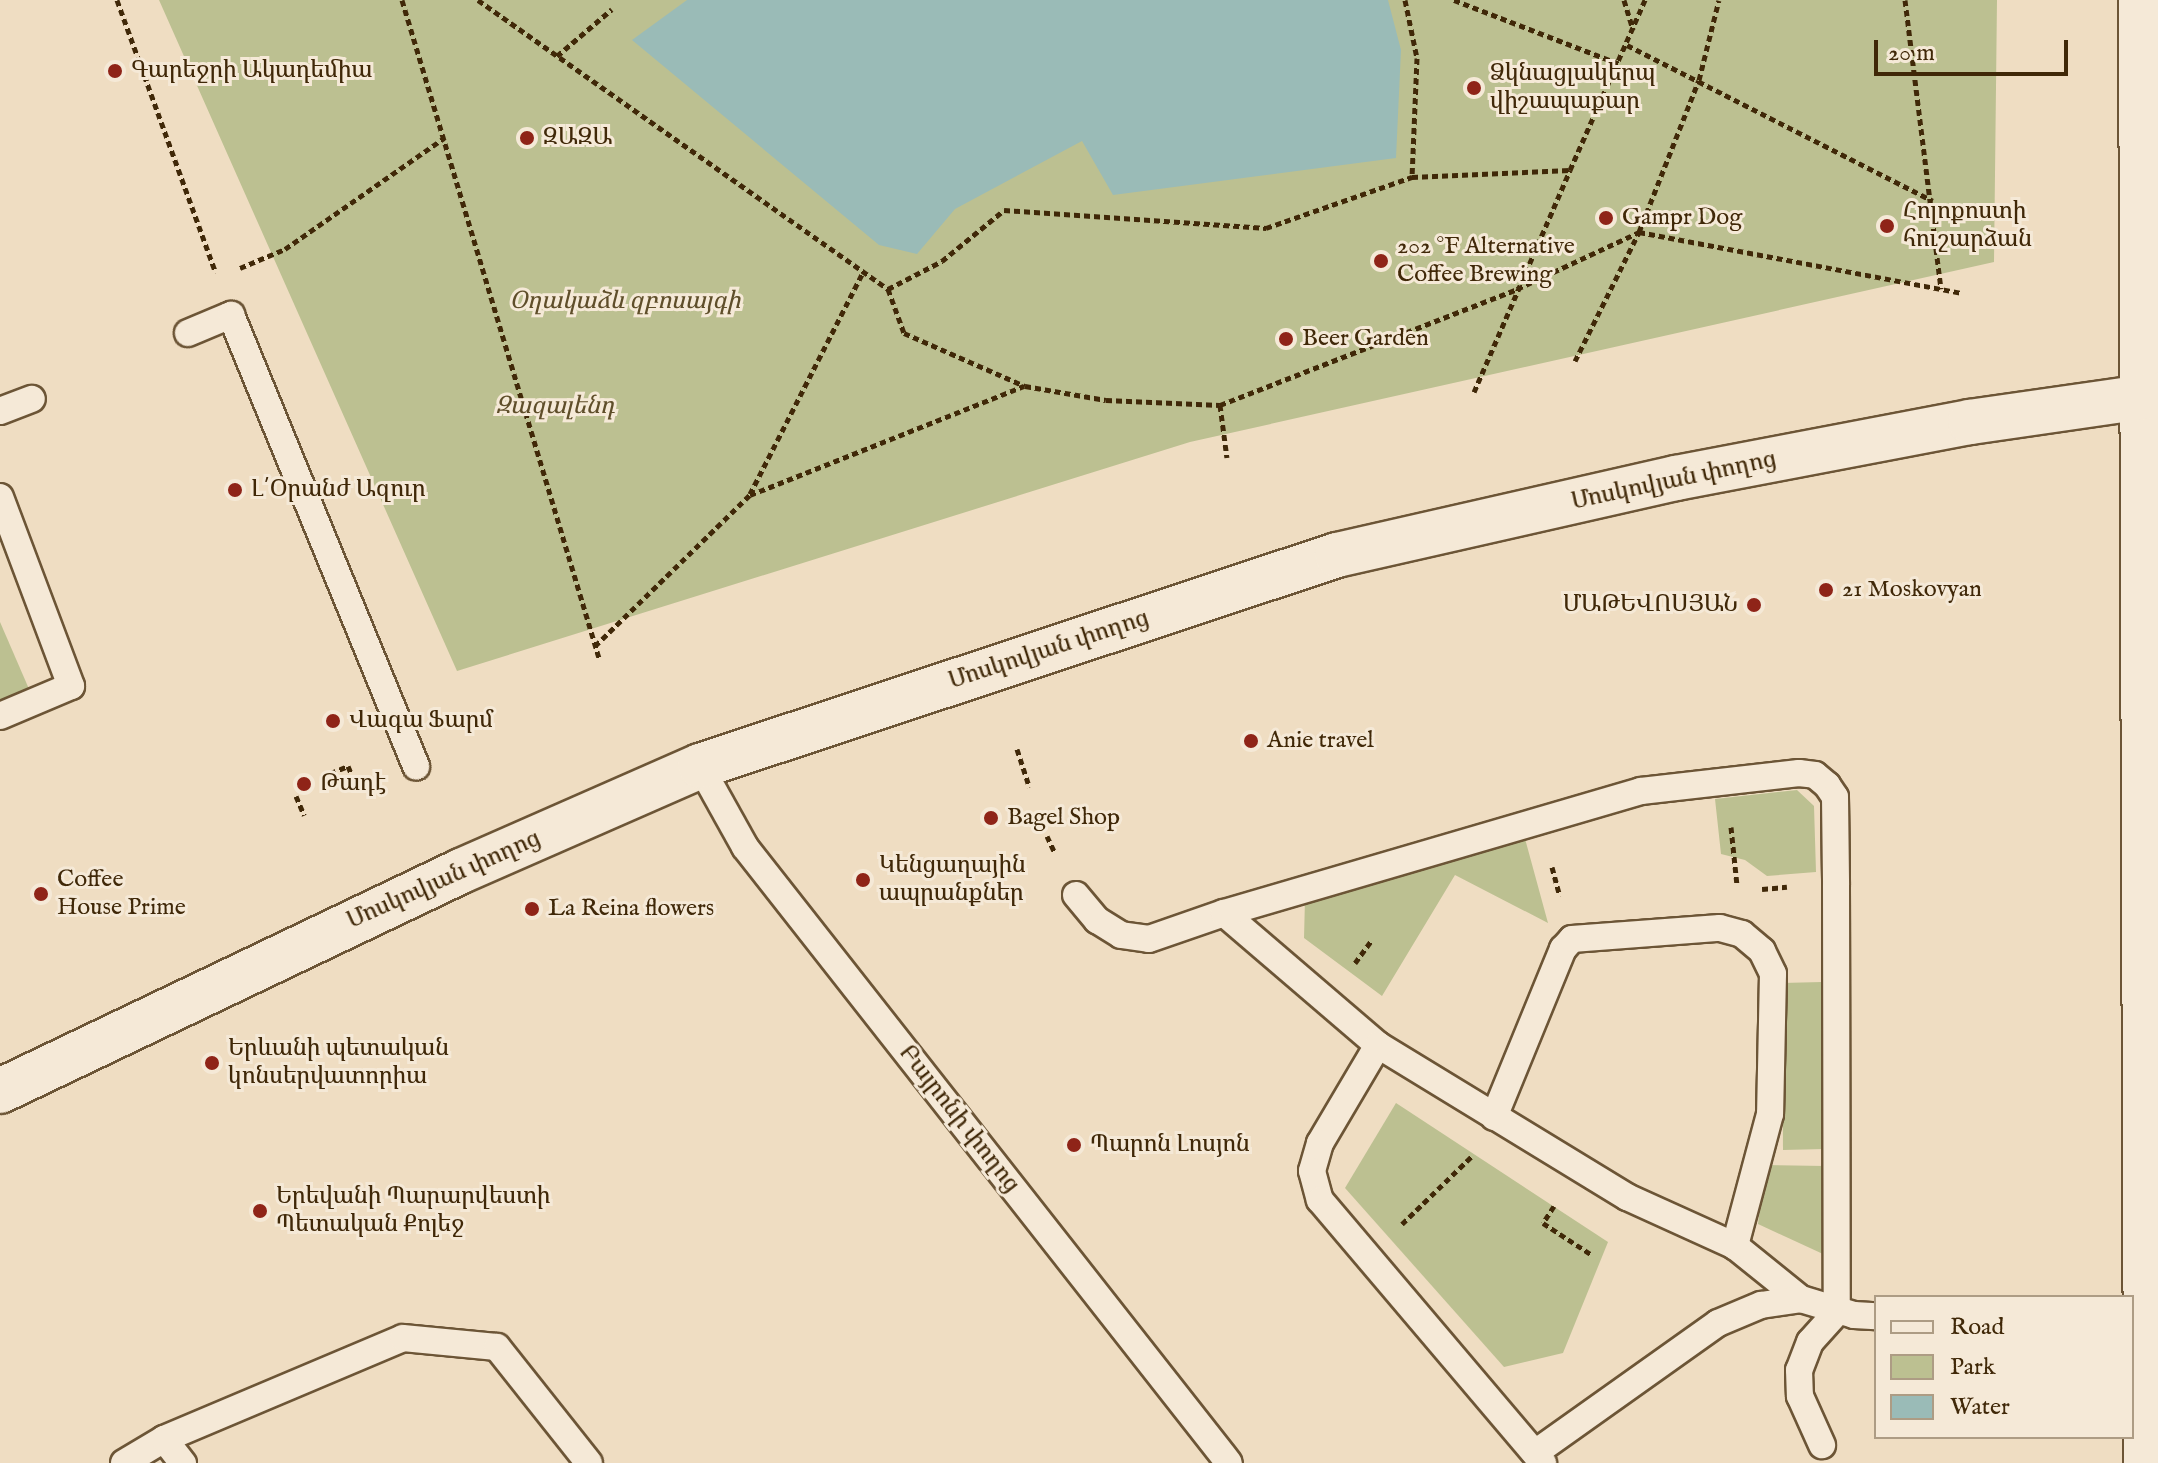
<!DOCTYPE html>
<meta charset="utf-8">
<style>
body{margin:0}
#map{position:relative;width:2158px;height:1463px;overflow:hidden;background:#efddc2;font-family:"IM FELL English","Noto Serif Armenian",serif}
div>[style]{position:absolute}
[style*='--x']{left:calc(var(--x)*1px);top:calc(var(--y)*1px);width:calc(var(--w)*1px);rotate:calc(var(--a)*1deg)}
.green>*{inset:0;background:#bcc091}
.water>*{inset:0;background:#9abbb7}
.path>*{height:5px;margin-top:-2.5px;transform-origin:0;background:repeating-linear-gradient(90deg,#402808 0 6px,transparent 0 10px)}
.roads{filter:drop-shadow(2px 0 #6c5536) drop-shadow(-2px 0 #6c5536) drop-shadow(0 2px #6c5536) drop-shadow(0 -2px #6c5536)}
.service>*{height:26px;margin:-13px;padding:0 13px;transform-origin:13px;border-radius:13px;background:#f5e9d7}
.tertiary>*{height:44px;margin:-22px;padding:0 22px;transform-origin:22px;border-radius:22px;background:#f5e9d7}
.secondary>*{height:44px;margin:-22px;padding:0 22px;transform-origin:22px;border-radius:22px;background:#f5e9d7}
.dots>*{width:22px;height:22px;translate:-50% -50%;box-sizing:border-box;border:4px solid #f5e9d7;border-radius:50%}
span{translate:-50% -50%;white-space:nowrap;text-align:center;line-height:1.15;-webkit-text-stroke:6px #f5e9d7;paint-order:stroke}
.poi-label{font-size:24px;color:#402808}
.left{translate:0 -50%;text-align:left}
.right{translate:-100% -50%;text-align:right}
.park-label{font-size:24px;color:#5f4e2a;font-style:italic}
.street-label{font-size:24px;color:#402808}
.legend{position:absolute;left:1874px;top:1295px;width:260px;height:144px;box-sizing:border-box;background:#f5e9d7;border:2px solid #ad9c84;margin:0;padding:10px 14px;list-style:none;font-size:24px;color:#402808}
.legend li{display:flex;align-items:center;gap:16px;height:40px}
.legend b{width:40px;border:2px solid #ad9c84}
.scale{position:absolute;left:1874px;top:40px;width:194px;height:36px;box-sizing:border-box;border:4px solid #402808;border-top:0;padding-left:10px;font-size:24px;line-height:28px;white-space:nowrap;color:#402808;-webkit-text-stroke:6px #f5e9d7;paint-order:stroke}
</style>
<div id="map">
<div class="green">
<i style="clip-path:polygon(159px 0,1997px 0,1994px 262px,1190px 442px,457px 671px)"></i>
<i style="clip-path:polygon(0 622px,29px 689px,0 701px)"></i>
<i style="clip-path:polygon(1797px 790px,1814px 806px,1816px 872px,1767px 876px,1745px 860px,1721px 854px,1715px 799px)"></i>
<i style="clip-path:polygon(1524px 835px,1548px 923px,1455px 875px,1382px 996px,1304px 938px,1305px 899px)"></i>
<i style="clip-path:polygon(1822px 982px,1824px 1149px,1783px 1150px,1782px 983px)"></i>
<i style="clip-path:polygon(1396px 1103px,1608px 1242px,1563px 1353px,1504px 1367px,1345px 1188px)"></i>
<i style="clip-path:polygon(1765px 1165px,1825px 1166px,1823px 1254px,1758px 1224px)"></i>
</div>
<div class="water">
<i style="clip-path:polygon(687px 0,1388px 0,1401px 50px,1396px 158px,1113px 195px,1082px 141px,955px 209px,917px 254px,879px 245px,632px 40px)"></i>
</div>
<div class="path">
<i style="--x:117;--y:0;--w:290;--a:70.1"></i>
<i style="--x:402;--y:0;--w:687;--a:73.33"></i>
<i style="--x:478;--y:0;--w:502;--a:35.18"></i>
<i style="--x:888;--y:289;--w:61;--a:-27.4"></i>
<i style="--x:942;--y:261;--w:80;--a:-39.4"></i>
<i style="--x:1004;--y:210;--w:263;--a:3.9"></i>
<i style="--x:1266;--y:228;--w:155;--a:-19.3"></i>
<i style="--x:1412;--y:177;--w:158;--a:-2.5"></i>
<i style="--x:1570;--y:170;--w:186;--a:-66.2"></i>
<i style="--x:1405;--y:0;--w:59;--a:78.3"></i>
<i style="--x:1417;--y:58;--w:119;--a:92.4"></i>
<i style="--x:1454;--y:0;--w:178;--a:21.1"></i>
<i style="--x:1624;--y:0;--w:31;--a:73"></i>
<i style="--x:1905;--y:0;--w:291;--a:82.9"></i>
<i style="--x:1627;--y:45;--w:343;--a:27"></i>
<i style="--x:557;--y:56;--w:72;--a:-40.5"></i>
<i style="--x:240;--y:268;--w:49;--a:-22.9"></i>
<i style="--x:285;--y:249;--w:194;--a:-34.9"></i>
<i style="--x:888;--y:289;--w:47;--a:70"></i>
<i style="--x:904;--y:333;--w:132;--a:23.7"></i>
<i style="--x:1025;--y:386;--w:82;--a:9.8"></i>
<i style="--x:1106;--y:400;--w:114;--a:2.5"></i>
<i style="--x:1220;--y:405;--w:319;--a:-21.3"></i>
<i style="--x:1517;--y:289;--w:135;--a:-25"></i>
<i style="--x:1639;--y:232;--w:328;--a:10.7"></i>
<i style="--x:1575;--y:361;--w:144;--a:-63.6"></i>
<i style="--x:1639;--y:232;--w:163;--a:-68.5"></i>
<i style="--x:1699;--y:80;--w:82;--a:-76"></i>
<i style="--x:1474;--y:392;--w:242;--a:-66.6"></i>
<i style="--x:1220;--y:405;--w:53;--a:82.5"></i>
<i style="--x:750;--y:494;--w:249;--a:-63"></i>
<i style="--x:595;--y:646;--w:216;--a:-44.3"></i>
<i style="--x:750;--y:495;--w:295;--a:-21.7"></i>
<i style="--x:1017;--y:749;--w:40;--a:72"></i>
<i style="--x:321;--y:777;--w:29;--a:-22"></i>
<i style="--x:348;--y:766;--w:28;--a:67"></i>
<i style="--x:296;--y:796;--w:21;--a:67"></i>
<i style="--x:1731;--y:827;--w:58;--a:84.1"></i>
<i style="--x:1047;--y:836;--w:19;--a:65"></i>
<i style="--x:1552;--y:867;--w:30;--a:75"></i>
<i style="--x:1762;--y:889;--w:25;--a:-5"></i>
<i style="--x:1355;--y:963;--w:27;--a:-54"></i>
<i style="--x:1554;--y:1206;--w:20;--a:123"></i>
<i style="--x:1543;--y:1223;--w:59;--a:33.1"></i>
<i style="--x:1402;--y:1224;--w:98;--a:-44.2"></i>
</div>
<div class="roads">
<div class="service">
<i style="--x:188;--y:333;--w:47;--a:-22.7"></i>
<i style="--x:231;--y:315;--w:488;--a:67.7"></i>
<i style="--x:0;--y:411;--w:34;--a:-21"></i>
<i style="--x:0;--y:497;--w:202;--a:69.4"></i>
<i style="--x:71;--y:686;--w:77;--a:157.1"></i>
<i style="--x:700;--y:766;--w:93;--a:60.9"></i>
<i style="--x:745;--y:847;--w:783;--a:51.84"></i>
<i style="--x:1076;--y:895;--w:33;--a:50"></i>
<i style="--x:1097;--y:920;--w:28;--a:32"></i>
<i style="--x:1121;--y:935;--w:28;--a:8"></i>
<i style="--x:1149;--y:939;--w:79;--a:-19.1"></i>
<i style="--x:1224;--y:913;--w:203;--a:40.6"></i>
<i style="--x:1378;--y:1045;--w:292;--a:31.4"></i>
<i style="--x:1627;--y:1197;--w:119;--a:24.4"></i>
<i style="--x:1735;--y:1246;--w:85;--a:38.8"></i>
<i style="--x:1224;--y:913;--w:434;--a:-16.3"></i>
<i style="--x:1641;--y:791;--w:159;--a:-6.5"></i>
<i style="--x:1799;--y:773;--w:16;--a:7"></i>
<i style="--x:1815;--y:775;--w:16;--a:40"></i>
<i style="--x:1827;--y:785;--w:14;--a:56"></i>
<i style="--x:1835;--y:797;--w:88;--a:89.3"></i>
<i style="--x:1836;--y:885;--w:427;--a:89.9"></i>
<i style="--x:1837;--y:1312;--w:40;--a:132"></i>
<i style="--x:1810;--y:1342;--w:30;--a:111"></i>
<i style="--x:1799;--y:1370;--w:26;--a:88"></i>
<i style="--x:1800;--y:1396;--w:54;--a:65.8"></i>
<i style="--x:1378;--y:1045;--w:114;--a:120.6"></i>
<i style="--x:1320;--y:1143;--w:29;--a:106"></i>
<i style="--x:1312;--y:1171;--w:30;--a:75"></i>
<i style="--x:1320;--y:1200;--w:345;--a:49.7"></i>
<i style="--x:1494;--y:1117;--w:182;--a:-67.7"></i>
<i style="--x:1563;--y:949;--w:13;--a:-48"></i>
<i style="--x:1572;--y:939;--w:148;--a:-4.3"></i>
<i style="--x:1720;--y:928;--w:23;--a:15"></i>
<i style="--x:1742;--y:934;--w:26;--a:40"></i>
<i style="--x:1762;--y:951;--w:25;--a:64"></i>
<i style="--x:1773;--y:974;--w:140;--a:91.2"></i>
<i style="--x:1770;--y:1114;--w:137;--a:104.9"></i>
<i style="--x:164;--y:1439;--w:31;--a:52"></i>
<i style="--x:1535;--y:1453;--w:224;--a:-35.4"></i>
<i style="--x:1718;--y:1323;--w:47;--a:-22.7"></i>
<i style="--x:1761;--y:1305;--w:40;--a:-8.5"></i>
<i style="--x:1801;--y:1299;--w:55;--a:16.8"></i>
<i style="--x:1854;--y:1315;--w:22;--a:3"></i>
<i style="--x:124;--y:1463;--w:47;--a:-31"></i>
<i style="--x:164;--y:1439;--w:259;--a:-22.9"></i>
<i style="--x:403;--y:1338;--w:94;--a:5.5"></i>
<i style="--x:497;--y:1347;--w:148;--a:51.6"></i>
</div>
<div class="tertiary">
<i style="--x:2141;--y:0;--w:1463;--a:89.8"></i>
</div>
<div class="secondary">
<i style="--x:0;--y:1091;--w:511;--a:-25.51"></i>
<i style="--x:461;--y:871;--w:261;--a:-23.7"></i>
<i style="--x:700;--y:766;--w:671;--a:-18.33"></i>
<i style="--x:1337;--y:555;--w:348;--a:-12.8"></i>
<i style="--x:1676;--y:478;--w:299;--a:-10.8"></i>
<i style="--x:1970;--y:422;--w:190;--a:-8.2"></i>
</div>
</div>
<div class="dots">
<i style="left:115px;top:71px;background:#8f2418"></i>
<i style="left:1474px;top:88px;background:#8f2418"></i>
<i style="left:527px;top:138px;background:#8f2418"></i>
<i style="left:1606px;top:218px;background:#8f2418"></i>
<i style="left:1887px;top:226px;background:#8f2418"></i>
<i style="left:1381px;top:261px;background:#8f2418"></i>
<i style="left:1286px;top:339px;background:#8f2418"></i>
<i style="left:235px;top:490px;background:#8f2418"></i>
<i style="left:1826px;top:590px;background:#8f2418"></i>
<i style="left:1754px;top:605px;background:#8f2418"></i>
<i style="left:333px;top:721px;background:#8f2418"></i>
<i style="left:1251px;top:741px;background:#8f2418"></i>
<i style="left:304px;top:784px;background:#8f2418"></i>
<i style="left:991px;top:818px;background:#8f2418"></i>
<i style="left:863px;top:880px;background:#8f2418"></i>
<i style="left:41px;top:894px;background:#8f2418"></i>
<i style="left:532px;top:909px;background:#8f2418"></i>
<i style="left:212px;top:1063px;background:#8f2418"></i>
<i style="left:1074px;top:1145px;background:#8f2418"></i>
<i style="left:260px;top:1211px;background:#8f2418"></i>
</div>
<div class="poi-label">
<span class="left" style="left:131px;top:71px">Գարեջրի Ակադեմիա</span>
<span class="left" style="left:1490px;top:88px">Ձկնացլակերպ<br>վիշապաքար</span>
<span class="left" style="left:543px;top:138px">ԶԱԶԱ</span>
<span class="left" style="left:1903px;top:226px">Հոլոքոստի<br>հուշարձան</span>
<span class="left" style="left:1622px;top:218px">Gampr Dog</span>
<span class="left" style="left:1397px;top:261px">202 °F Alternative<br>Coffee Brewing</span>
<span class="left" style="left:1302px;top:339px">Beer Garden</span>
<span class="left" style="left:251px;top:490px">Լ՛Օրանժ Ազուր</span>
<span class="left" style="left:1842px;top:590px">21 Moskovyan</span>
<span class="right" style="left:1738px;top:605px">ՄԱԹԵՎՈՍՅԱՆ</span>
<span class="left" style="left:349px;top:721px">Վագա Ֆարմ</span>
<span class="left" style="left:1267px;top:741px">Anie travel</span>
<span class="left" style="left:320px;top:784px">Թադէ</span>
<span class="left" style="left:1007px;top:818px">Bagel Shop</span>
<span class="left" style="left:879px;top:880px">Կենցաղային<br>ապրանքներ</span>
<span class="left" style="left:57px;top:894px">Coffee<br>House Prime</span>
<span class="left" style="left:548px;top:909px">La Reina flowers</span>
<span class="left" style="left:228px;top:1063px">Երևանի պետական<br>կոնսերվատորիա</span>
<span class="left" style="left:1090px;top:1145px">Պարոն Լոսյոն</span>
<span class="left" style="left:276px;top:1211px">Երեվանի Պարարվեստի<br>Պետական Քոլեջ</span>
</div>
<div class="park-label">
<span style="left:625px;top:302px">Օղակաձև զբոսայգի</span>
<span style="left:555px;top:407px">Զազալենդ</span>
</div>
<div class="street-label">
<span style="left:1674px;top:481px;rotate:-12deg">Մոսկովյան փողոց</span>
<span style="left:1049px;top:650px;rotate:-18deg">Մոսկովյան փողոց</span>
<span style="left:444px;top:880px;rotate:-24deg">Մոսկովյան փողոց</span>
<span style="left:959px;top:1119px;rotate:52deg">Բայրոնի փողոց</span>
</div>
<ul class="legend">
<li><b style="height:10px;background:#f5e9d7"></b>Road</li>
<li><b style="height:22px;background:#bcc091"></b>Park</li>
<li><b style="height:22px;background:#9abbb7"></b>Water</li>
</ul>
<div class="scale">20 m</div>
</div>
